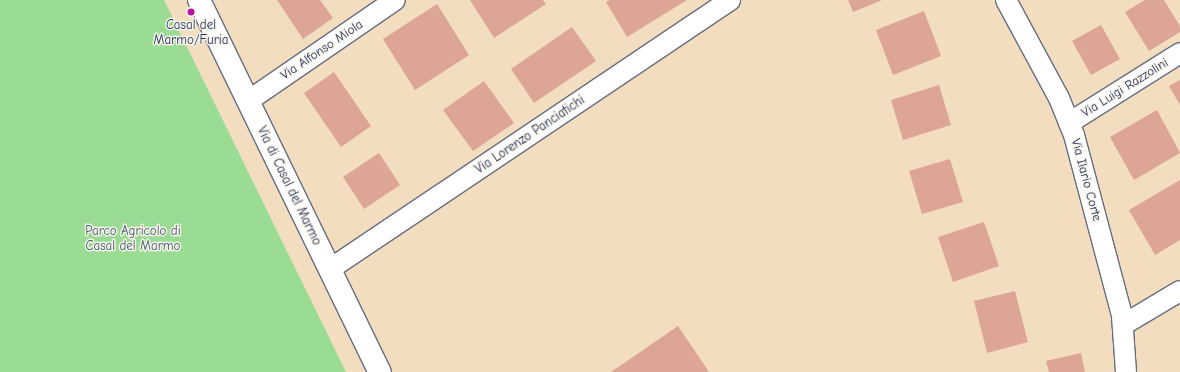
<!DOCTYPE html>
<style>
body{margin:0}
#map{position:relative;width:1180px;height:372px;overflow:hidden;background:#f3ddbf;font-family:"Comic Neue",sans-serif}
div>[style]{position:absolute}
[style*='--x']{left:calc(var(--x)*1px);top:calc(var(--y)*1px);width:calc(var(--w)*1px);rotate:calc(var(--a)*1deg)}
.green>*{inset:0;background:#9adc93}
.building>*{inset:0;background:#dca596}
.roads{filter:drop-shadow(1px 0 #676c80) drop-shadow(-1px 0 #676c80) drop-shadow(0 1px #676c80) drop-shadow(0 -1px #676c80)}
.street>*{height:20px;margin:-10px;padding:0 10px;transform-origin:10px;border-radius:10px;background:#fff}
.secondary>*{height:22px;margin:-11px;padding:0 11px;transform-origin:11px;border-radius:11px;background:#fff}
.dots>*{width:11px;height:11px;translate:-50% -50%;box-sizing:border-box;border:2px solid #f7f3e8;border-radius:50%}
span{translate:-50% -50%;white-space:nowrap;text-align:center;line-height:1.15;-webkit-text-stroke:3px #f7f3e8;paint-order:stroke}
.poi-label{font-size:13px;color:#1b2f5e}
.street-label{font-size:13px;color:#1b2f5e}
.park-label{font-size:13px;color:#3b5a6b}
</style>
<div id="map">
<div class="green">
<i style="clip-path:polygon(0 0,164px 0,346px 372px,0 372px)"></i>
</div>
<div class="building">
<i style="clip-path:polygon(277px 0,320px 0,333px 18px,303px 39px)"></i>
<i style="clip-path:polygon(470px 0,543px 0,546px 4px,494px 38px)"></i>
<i style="clip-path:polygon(609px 0,687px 0,627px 37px,606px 2px)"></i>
<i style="clip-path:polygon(848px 0,882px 0,853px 12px)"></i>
<i style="clip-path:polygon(1145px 0,1164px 0,1180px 26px,1180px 32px,1149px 51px,1125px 12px)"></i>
<i style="clip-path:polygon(437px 4px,469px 55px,415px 90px,383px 39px)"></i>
<i style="clip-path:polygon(924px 11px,941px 56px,893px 75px,876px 30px)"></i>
<i style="clip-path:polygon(1101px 25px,1120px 59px,1091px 75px,1072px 41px)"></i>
<i style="clip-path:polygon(572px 27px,596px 61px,534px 103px,511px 69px)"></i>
<i style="clip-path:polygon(334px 72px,371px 126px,341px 147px,304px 93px)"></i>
<i style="clip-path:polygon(1180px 80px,1180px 105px,1169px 86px)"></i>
<i style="clip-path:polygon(484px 81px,514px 123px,473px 151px,443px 110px)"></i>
<i style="clip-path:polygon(939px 85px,951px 125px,903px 140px,891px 100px)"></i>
<i style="clip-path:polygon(1157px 110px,1180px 153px,1134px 180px,1110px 137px)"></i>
<i style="clip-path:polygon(379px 153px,400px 185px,364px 209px,343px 177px)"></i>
<i style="clip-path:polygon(950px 159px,963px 202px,922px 214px,909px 171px)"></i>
<i style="clip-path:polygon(1180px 180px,1180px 240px,1155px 255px,1129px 210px)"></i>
<i style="clip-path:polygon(984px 222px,999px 266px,953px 282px,938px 237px)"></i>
<i style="clip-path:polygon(1015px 291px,1028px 342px,987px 353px,974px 301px)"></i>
<i style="clip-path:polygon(678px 326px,709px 372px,611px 372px)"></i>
<i style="clip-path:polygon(1081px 353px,1085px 372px,1049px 372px,1046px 361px)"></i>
</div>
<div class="roads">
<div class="street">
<i style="--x:1006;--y:0;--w:111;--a:61.6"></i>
<i style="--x:1059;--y:98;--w:40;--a:68"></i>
<i style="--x:1074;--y:135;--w:187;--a:75.1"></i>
<i style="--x:1122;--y:316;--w:56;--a:85.9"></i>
<i style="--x:248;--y:101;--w:178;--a:-34.5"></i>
<i style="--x:1069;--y:123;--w:131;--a:-32.2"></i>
<i style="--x:330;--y:269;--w:482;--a:-33.9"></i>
<i style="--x:1123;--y:325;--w:66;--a:-30.8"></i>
</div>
<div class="secondary">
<i style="--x:199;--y:0;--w:414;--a:64.1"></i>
</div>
</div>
<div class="dots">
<i style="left:191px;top:12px;background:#b5179e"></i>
</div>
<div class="poi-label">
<span style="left:191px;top:33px">Casal del<br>Marmo/Furia</span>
</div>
<div class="street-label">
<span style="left:322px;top:50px;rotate:-34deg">Via Alfonso Miola</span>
<span style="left:1125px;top:88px;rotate:-32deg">Via Luigi Razzolini</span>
<span style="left:530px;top:135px;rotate:-34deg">Via Lorenzo Panciatichi</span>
<span style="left:1086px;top:180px;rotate:75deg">Via Ilario Corte</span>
<span style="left:289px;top:186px;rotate:64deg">Via di Casal del Marmo</span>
</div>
<div class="park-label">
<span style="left:133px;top:239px">Parco Agricolo di<br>Casal del Marmo</span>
</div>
</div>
